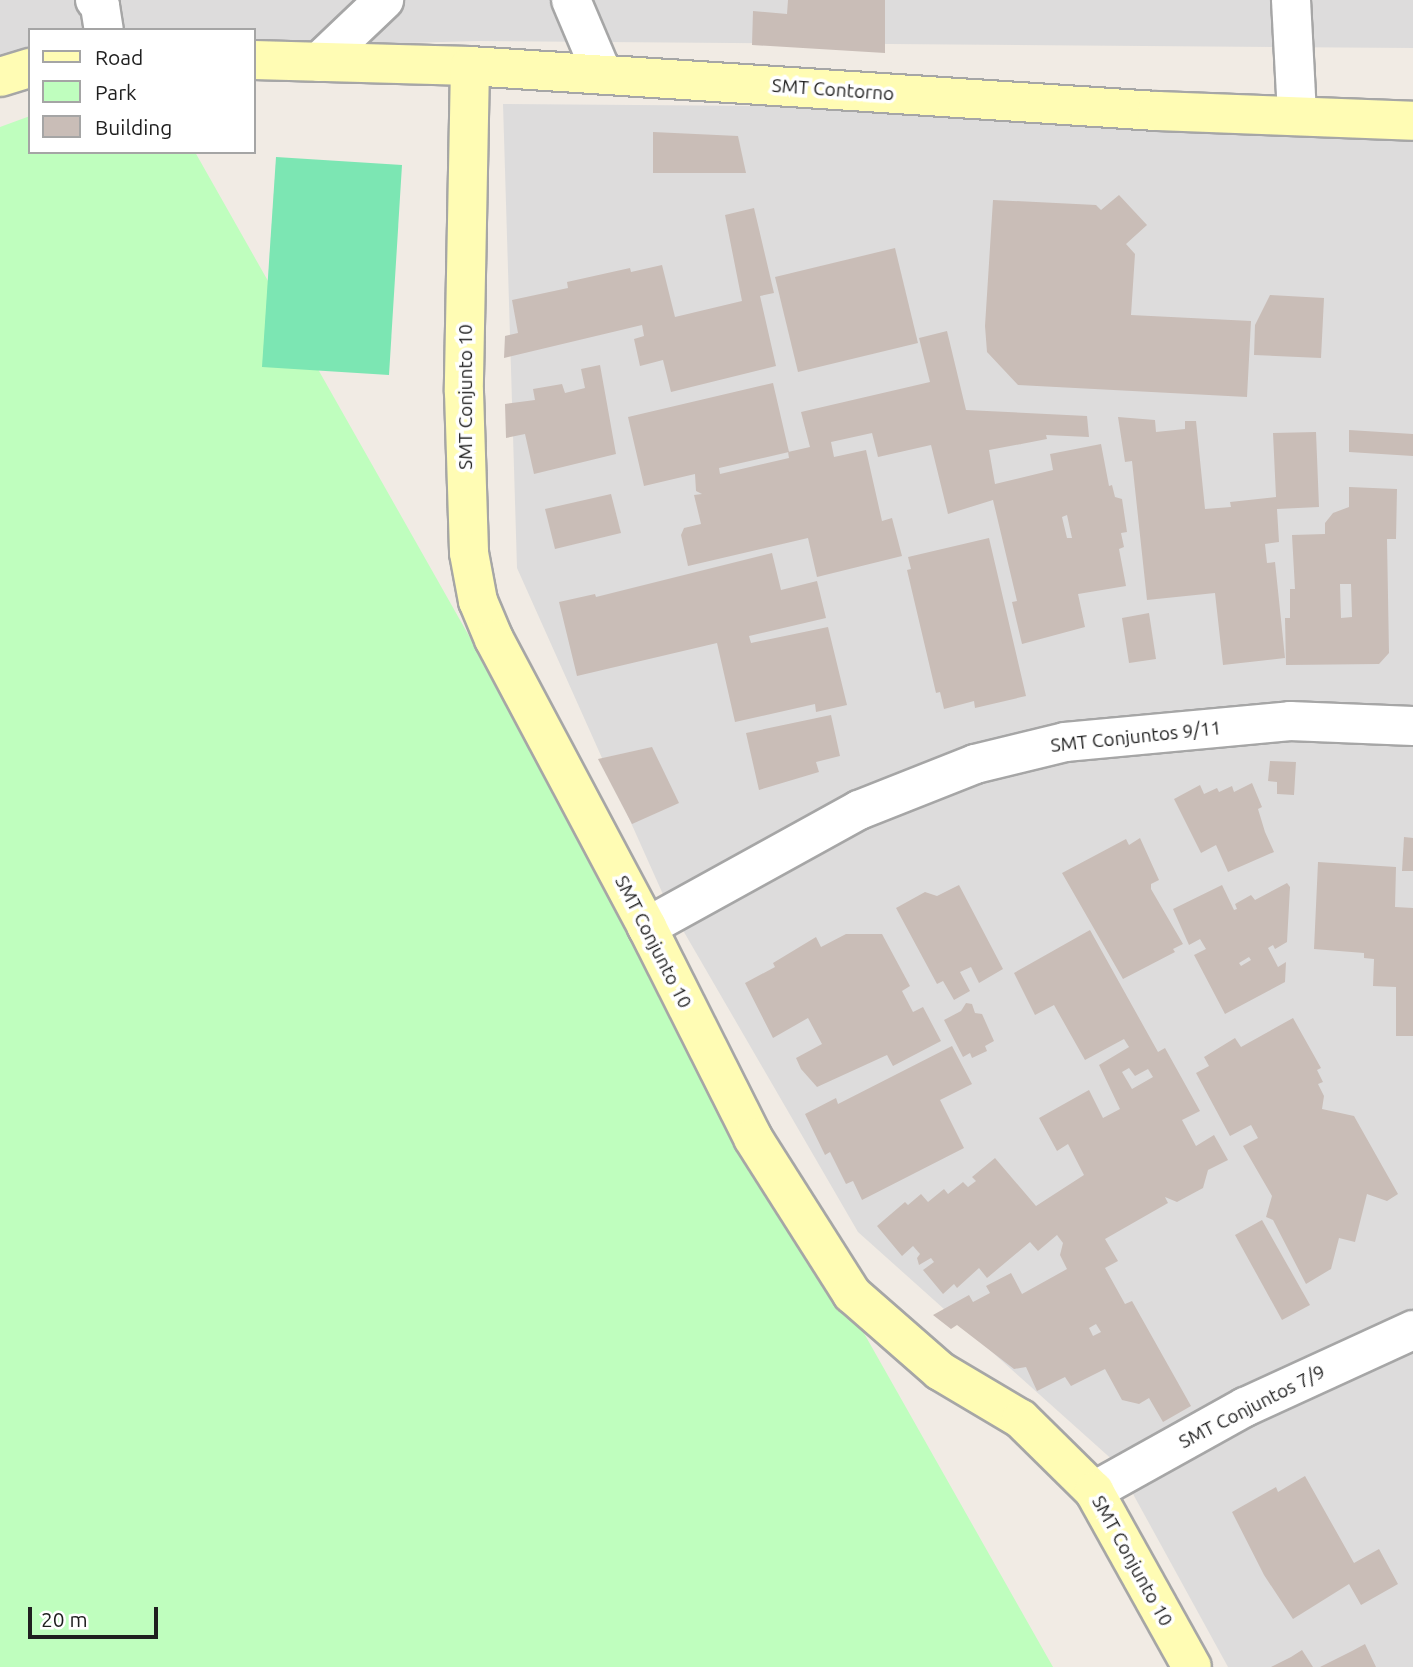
<!DOCTYPE html>
<style>
body{margin:0}
#map{position:relative;width:1413px;height:1667px;overflow:hidden;background:#f1ebe4;font-family:Ubuntu,sans-serif}
div>[style]{position:absolute}
[style*='--x']{left:calc(var(--x)*1px);top:calc(var(--y)*1px);width:calc(var(--w)*1px);rotate:calc(var(--a)*1deg)}
.residential>*{inset:0;background:#dddcdc}
.park>*{inset:0;background:#bffebe}
.pitch>*{inset:0;background:#7ce6b3}
.building>*{inset:0;background:#c9bdb7}
.roads{filter:drop-shadow(2px 0 #a6a6a6) drop-shadow(-2px 0 #a6a6a6) drop-shadow(0 2px #a6a6a6) drop-shadow(0 -2px #a6a6a6)}
.street>*{height:38px;margin:-19px;padding:0 19px;transform-origin:19px;border-radius:19px;background:#fff}
.secondary>*{height:38px;margin:-19px;padding:0 19px;transform-origin:19px;border-radius:19px;background:#fffcb4}
span{translate:-50% -50%;white-space:nowrap;text-align:center;line-height:1.15;-webkit-text-stroke:7px #fff;paint-order:stroke}
.street-label{font-size:19px;color:#1f1f1f}
.legend{position:absolute;left:28px;top:28px;width:228px;height:126px;box-sizing:border-box;background:#fff;border:2px solid #a5a5a5;margin:0;padding:9px 12px;list-style:none;font-size:21px;color:#1f1f1f}
.legend li{display:flex;align-items:center;gap:14px;height:35px}
.legend b{width:35px;border:2px solid #a5a5a5}
.scale{position:absolute;left:28px;top:1607px;width:130px;height:32px;box-sizing:border-box;border:4px solid #1f1f1f;border-top:0;padding-left:9px;font-size:21px;line-height:24px;white-space:nowrap;color:#1f1f1f;-webkit-text-stroke:5px #fff;paint-order:stroke}
</style>
<div id="map">
<div class="residential">
<i style="clip-path:polygon(0 0,1413px 0,1413px 48px,479px 41px,254px 47px,254px 30px,30px 30px,30px 68px,0 77px)"></i>
<i style="clip-path:polygon(503px 104px,1273px 110px,1413px 120px,1413px 1667px,1228px 1667px,1116px 1463px,858px 1232px,666px 901px,517px 568px)"></i>
</div>
<div class="park">
<i style="clip-path:polygon(30px 116px,30px 152px,195px 152px,1053px 1667px,0 1667px,0 127px)"></i>
</div>
<div class="pitch">
<i style="clip-path:polygon(276px 157px,402px 165px,389px 375px,262px 367px)"></i>
</div>
<div class="building">
<i style="clip-path:polygon(788px 0,885px 0,885px 53px,752px 45px,753px 11px,787px 14px)"></i>
<i style="clip-path:polygon(653px 132px,738px 136px,746px 173px,653px 173px)"></i>
<i style="clip-path:polygon(1119px 195px,1147px 225px,1126px 244px,1135px 254px,1131px 315px,1251px 321px,1247px 397px,1018px 385px,987px 352px,985px 326px,993px 200px,1096px 205px,1101px 210px)"></i>
<i style="clip-path:polygon(754px 208px,774px 293px,760px 296px,776px 366px,671px 392px,663px 360px,640px 366px,634px 339px,644px 336px,642px 325px,504px 358px,505px 336px,518px 333px,512px 300px,568px 288px,567px 282px,630px 268px,631px 272px,662px 265px,675px 317px,742px 301px,725px 215px)"></i>
<i style="clip-path:polygon(895px 248px,918px 343px,798px 372px,775px 277px)"></i>
<i style="clip-path:polygon(1270px 295px,1324px 298px,1321px 358px,1254px 355px,1255px 325px)"></i>
<i style="clip-path:polygon(evenodd,947px 331px,966px 410px,1087px 416px,1089px 437px,1046px 435px,1047px 439px,989px 450px,995px 484px,1053px 470px,1050px 454px,1101px 444px,1109px 486px,1112px 485px,1115px 497px,1122px 499px,1127px 532px,1121px 533px,1124px 547px,1119px 549px,1126px 586px,1078px 594px,1085px 627px,1022px 644px,1012px 602px,1017px 601px,993px 500px,948px 514px,931px 445px,878px 457px,872px 433px,831px 442px,834px 457px,866px 450px,882px 521px,892px 518px,902px 556px,817px 577px,808px 538px,688px 566px,681px 535px,684px 528px,701px 524px,694px 495px,702px 494px,696px 491px,695px 474px,644px 486px,628px 417px,773px 383px,789px 452px,719px 468px,720px 474px,789px 458px,788px 452px,810px 447px,801px 412px,930px 382px,919px 338px,947px 331px,1067px 515px,1072px 538px,1067px 538px,1062px 517px,1067px 515px)"></i>
<i style="clip-path:polygon(600px 365px,616px 454px,534px 474px,525px 434px,506px 438px,505px 404px,535px 400px,533px 389px,562px 384px,565px 393px,585px 388px,581px 369px)"></i>
<i style="clip-path:polygon(1118px 417px,1155px 420px,1156px 432px,1185px 429px,1185px 421px,1196px 421px,1205px 509px,1231px 507px,1230px 502px,1276px 497px,1273px 433px,1316px 432px,1319px 507px,1277px 509px,1279px 542px,1265px 544px,1267px 563px,1275px 562px,1285px 658px,1223px 665px,1215px 593px,1147px 600px,1132px 461px,1125px 462px)"></i>
<i style="clip-path:polygon(1349px 430px,1413px 434px,1413px 456px,1349px 452px)"></i>
<i style="clip-path:polygon(evenodd,1349px 487px,1397px 489px,1396px 539px,1387px 539px,1389px 653px,1379px 664px,1286px 665px,1285px 618px,1290px 618px,1290px 589px,1295px 589px,1292px 535px,1325px 534px,1325px 523px,1333px 513px,1349px 507px,1349px 487px,1340px 584px,1351px 584px,1352px 617px,1341px 618px,1340px 584px)"></i>
<i style="clip-path:polygon(611px 494px,621px 533px,555px 549px,545px 509px)"></i>
<i style="clip-path:polygon(989px 538px,1026px 696px,975px 708px,974px 701px,944px 709px,940px 692px,936px 693px,907px 570px,911px 569px,908px 557px)"></i>
<i style="clip-path:polygon(772px 553px,781px 590px,817px 581px,826px 618px,749px 636px,751px 643px,828px 627px,847px 705px,816px 712px,815px 704px,735px 722px,717px 643px,577px 676px,559px 602px,595px 594px,596px 597px)"></i>
<i style="clip-path:polygon(1149px 613px,1156px 659px,1129px 663px,1122px 618px)"></i>
<i style="clip-path:polygon(831px 715px,840px 756px,816px 762px,819px 772px,759px 790px,746px 733px)"></i>
<i style="clip-path:polygon(652px 747px,679px 803px,632px 824px,598px 759px)"></i>
<i style="clip-path:polygon(1270px 761px,1296px 762px,1294px 795px,1277px 794px,1277px 782px,1268px 781px)"></i>
<i style="clip-path:polygon(1252px 783px,1262px 807px,1258px 809px,1265px 832px,1274px 852px,1228px 872px,1216px 845px,1201px 853px,1174px 799px,1200px 785px,1204px 794px,1217px 788px,1219px 792px,1232px 786px,1234px 792px)"></i>
<i style="clip-path:polygon(1404px 837px,1413px 838px,1413px 871px,1402px 871px)"></i>
<i style="clip-path:polygon(1140px 838px,1159px 880px,1151px 884px,1151px 889px,1183px 944px,1173px 949px,1175px 952px,1123px 979px,1062px 873px,1126px 839px,1129px 845px)"></i>
<i style="clip-path:polygon(1318px 862px,1396px 867px,1395px 907px,1413px 908px,1413px 1036px,1396px 1036px,1396px 987px,1373px 986px,1374px 959px,1364px 958px,1364px 953px,1314px 949px)"></i>
<i style="clip-path:polygon(evenodd,1287px 883px,1290px 887px,1287px 942px,1275px 949px,1273px 945px,1268px 948px,1278px 967px,1286px 962px,1285px 982px,1225px 1014px,1194px 955px,1206px 949px,1200px 939px,1189px 945px,1173px 909px,1222px 885px,1234px 910px,1237px 909px,1235px 904px,1251px 895px,1255px 900px,1287px 883px,1249px 957px,1251px 960px,1241px 966px,1239px 963px,1249px 957px)"></i>
<i style="clip-path:polygon(959px 885px,1003px 969px,979px 983px,971px 967px,960px 972px,970px 991px,954px 1000px,943px 981px,937px 984px,896px 908px,925px 892px,937px 896px)"></i>
<i style="clip-path:polygon(evenodd,1090px 930px,1158px 1052px,1165px 1048px,1200px 1111px,1182px 1120px,1196px 1146px,1214px 1135px,1228px 1160px,1208px 1170px,1203px 1188px,1177px 1202px,1165px 1197px,1168px 1203px,1105px 1239px,1118px 1261px,1105px 1268px,1125px 1304px,1132px 1301px,1191px 1406px,1163px 1422px,1149px 1398px,1139px 1404px,1122px 1400px,1105px 1369px,1071px 1386px,1065px 1377px,1037px 1391px,1026px 1367px,1014px 1369px,957px 1325px,951px 1329px,933px 1315px,969px 1295px,973px 1302px,990px 1293px,986px 1286px,1011px 1273px,1022px 1294px,1067px 1269px,1060px 1255px,1063px 1243px,1057px 1235px,1038px 1251px,1030px 1242px,987px 1278px,979px 1268px,957px 1288px,954px 1284px,943px 1294px,923px 1270px,934px 1262px,931px 1258px,919px 1265px,917px 1258px,920px 1254px,913px 1246px,902px 1256px,877px 1226px,905px 1202px,908px 1205px,921px 1194px,928px 1202px,944px 1189px,948px 1194px,963px 1182px,968px 1187px,976px 1181px,972px 1177px,995px 1158px,1036px 1206px,1084px 1175px,1068px 1144px,1057px 1151px,1039px 1118px,1089px 1090px,1103px 1118px,1120px 1109px,1099px 1065px,1129px 1047px,1124px 1039px,1085px 1060px,1054px 1005px,1035px 1015px,1014px 973px,1090px 930px,1129px 1068px,1135px 1076px,1148px 1069px,1153px 1077px,1132px 1089px,1122px 1072px,1129px 1068px,1090px 930px,1096px 1324px,1101px 1332px,1093px 1336px,1089px 1328px,1096px 1324px)"></i>
<i style="clip-path:polygon(846px 934px,882px 934px,910px 986px,902px 991px,913px 1012px,923px 1007px,941px 1041px,893px 1066px,887px 1055px,817px 1087px,801px 1069px,796px 1058px,822px 1044px,808px 1018px,773px 1038px,745px 983px,775px 967px,773px 963px,816px 937px,821px 947px)"></i>
<i style="clip-path:polygon(966px 1003px,972px 1004px,975px 1013px,982px 1014px,994px 1041px,985px 1046px,987px 1051px,972px 1058px,970px 1053px,963px 1057px,944px 1020px,961px 1011px)"></i>
<i style="clip-path:polygon(1293px 1018px,1321px 1068px,1317px 1070px,1323px 1082px,1318px 1084px,1324px 1096px,1322px 1109px,1354px 1116px,1398px 1194px,1387px 1201px,1367px 1194px,1355px 1242px,1339px 1238px,1331px 1269px,1306px 1284px,1273px 1220px,1266px 1217px,1272px 1196px,1243px 1146px,1258px 1138px,1251px 1125px,1230px 1136px,1196px 1073px,1209px 1066px,1204px 1057px,1235px 1038px,1241px 1047px)"></i>
<i style="clip-path:polygon(952px 1046px,972px 1084px,940px 1100px,964px 1148px,862px 1200px,853px 1181px,846px 1184px,830px 1152px,825px 1155px,805px 1114px,836px 1098px,838px 1104px)"></i>
<i style="clip-path:polygon(1262px 1220px,1310px 1305px,1282px 1320px,1235px 1235px)"></i>
<i style="clip-path:polygon(1305px 1476px,1354px 1563px,1379px 1549px,1398px 1584px,1361px 1605px,1349px 1584px,1293px 1619px,1264px 1575px,1232px 1512px,1276px 1487px,1278px 1492px)"></i>
<i style="clip-path:polygon(1365px 1644px,1376px 1667px,1320px 1667px,1352px 1651px)"></i>
<i style="clip-path:polygon(1302px 1650px,1313px 1667px,1271px 1667px,1291px 1657px)"></i>
</div>
<div class="roads">
<div class="street">
<i style="--x:95;--y:0;--w:8;--a:50"></i>
<i style="--x:100;--y:6;--w:24;--a:81"></i>
<i style="--x:571;--y:0;--w:79;--a:67"></i>
<i style="--x:1291;--y:0;--w:116;--a:87"></i>
<i style="--x:319;--y:62;--w:90;--a:-43.6"></i>
<i style="--x:647;--y:927;--w:242;--a:-28.9"></i>
<i style="--x:859;--y:810;--w:125;--a:-21.6"></i>
<i style="--x:975;--y:764;--w:93;--a:-13.7"></i>
<i style="--x:1065;--y:742;--w:226;--a:-5.3"></i>
<i style="--x:1290;--y:721;--w:123;--a:2.3"></i>
<i style="--x:1094;--y:1491;--w:173;--a:-29.1"></i>
<i style="--x:1245;--y:1407;--w:185;--a:-24.6"></i>
</div>
<div class="secondary">
<i style="--x:254;--y:60;--w:216;--a:1.6"></i>
<i style="--x:470;--y:66;--w:688;--a:3.75"></i>
<i style="--x:1157;--y:111;--w:256;--a:2.2"></i>
<i style="--x:470;--y:66;--w:326;--a:91.1"></i>
<i style="--x:464;--y:392;--w:161;--a:88.2"></i>
<i style="--x:469;--y:553;--w:49;--a:79.4"></i>
<i style="--x:478;--y:601;--w:41;--a:67.2"></i>
<i style="--x:494;--y:639;--w:326;--a:62"></i>
<i style="--x:647;--y:927;--w:236;--a:63.3"></i>
<i style="--x:753;--y:1138;--w:185;--a:57.6"></i>
<i style="--x:852;--y:1294;--w:117;--a:41.2"></i>
<i style="--x:940;--y:1371;--w:94;--a:30.7"></i>
<i style="--x:1021;--y:1419;--w:103;--a:44.6"></i>
<i style="--x:1094;--y:1491;--w:201;--a:60.9"></i>
<i style="--x:0;--y:77;--w:31;--a:-17"></i>
</div>
</div>
<div class="street-label">
<span style="left:833px;top:90px;rotate:4deg">SMT Contorno</span>
<span style="left:466px;top:397px;rotate:-90deg">SMT Conjunto 10</span>
<span style="left:1136px;top:737px;rotate:-6deg">SMT Conjuntos 9/11</span>
<span style="left:653px;top:942px;rotate:63deg">SMT Conjunto 10</span>
<span style="left:1252px;top:1407px;rotate:-27deg">SMT Conjuntos 7/9</span>
<span style="left:1132px;top:1561px;rotate:61deg">SMT Conjunto 10</span>
</div>
<ul class="legend">
<li><b style="height:9px;background:#fffcb4"></b>Road</li>
<li><b style="height:19px;background:#bffebe"></b>Park</li>
<li><b style="height:19px;background:#c9bdb7"></b>Building</li>
</ul>
<div class="scale">20 m</div>
</div>
